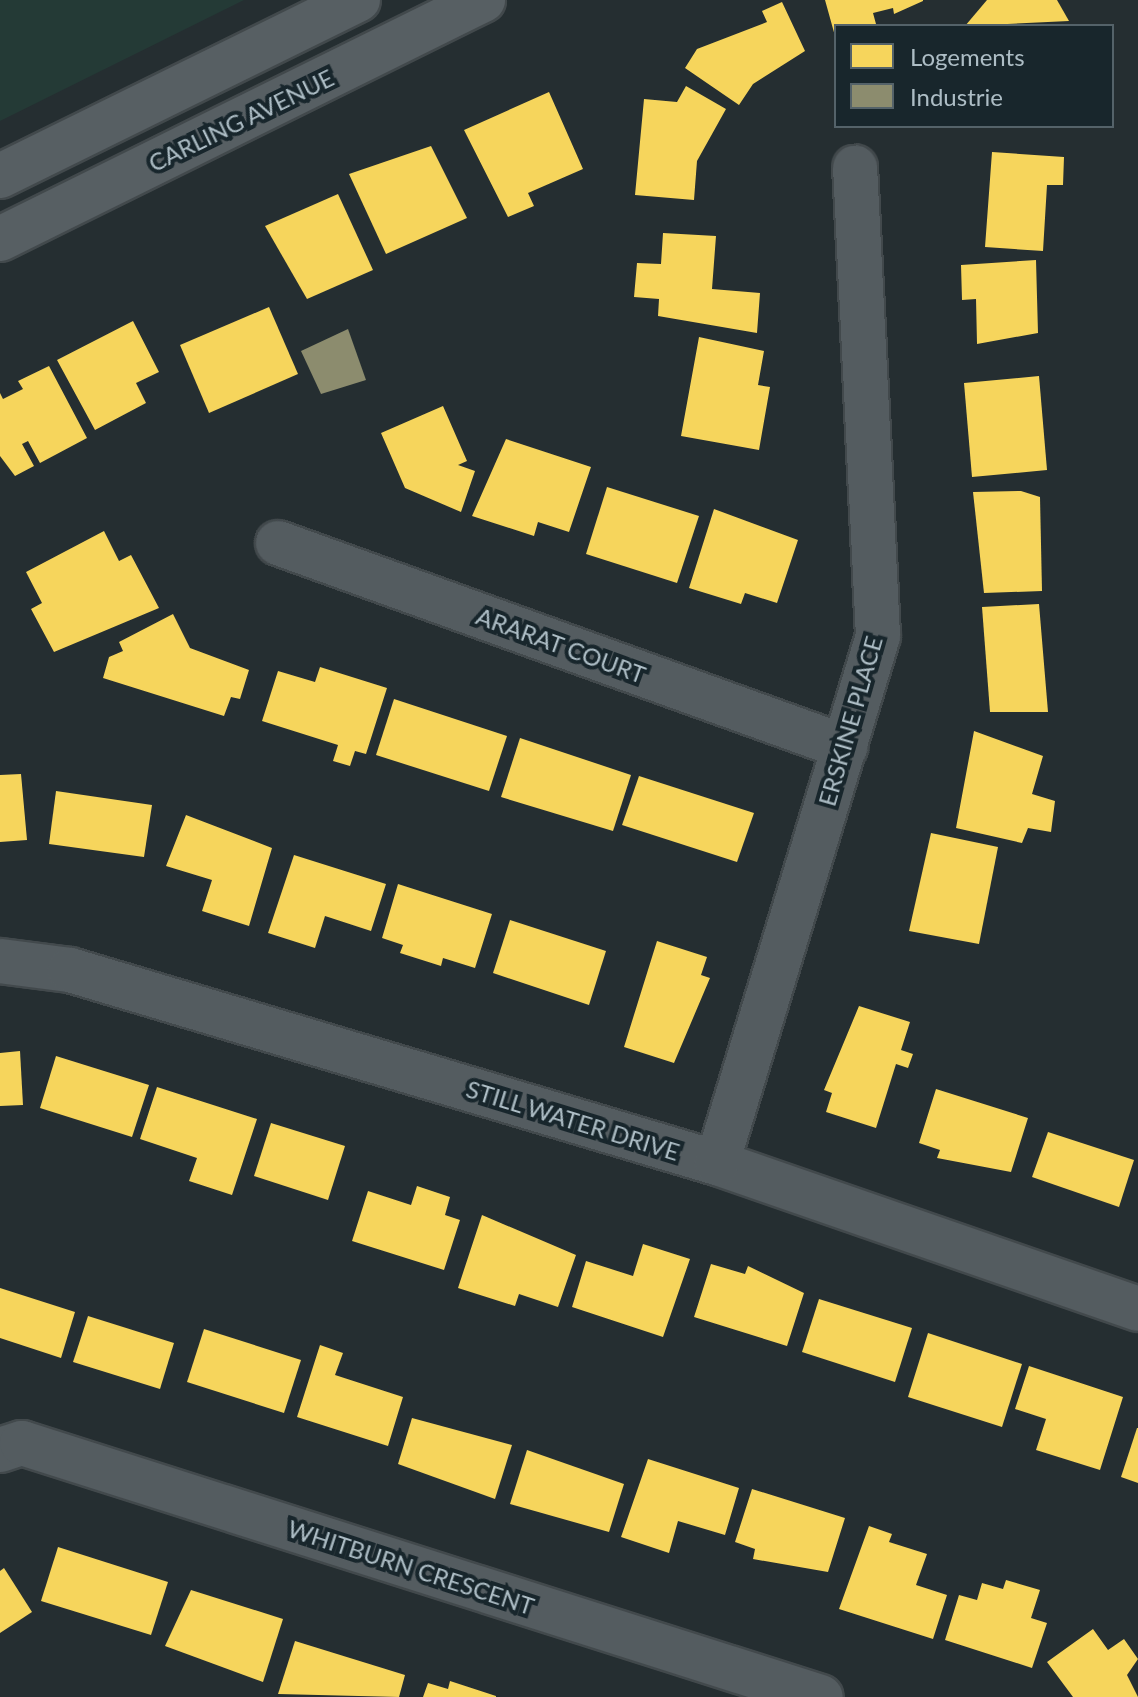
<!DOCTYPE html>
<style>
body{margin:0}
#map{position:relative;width:1138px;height:1697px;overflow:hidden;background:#252e31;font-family:Lato,sans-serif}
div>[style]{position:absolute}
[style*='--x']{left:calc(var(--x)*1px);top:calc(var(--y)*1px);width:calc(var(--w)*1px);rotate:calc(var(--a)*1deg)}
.green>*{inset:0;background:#243a36}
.homes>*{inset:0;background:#f6d55c}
.industry>*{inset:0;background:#8c8c6e}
.roads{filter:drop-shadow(2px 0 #42494c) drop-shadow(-2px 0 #42494c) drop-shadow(0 2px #42494c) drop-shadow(0 -2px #42494c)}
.minor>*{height:44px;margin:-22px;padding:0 22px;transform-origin:22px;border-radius:22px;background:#545c60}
.major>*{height:44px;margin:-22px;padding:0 22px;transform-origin:22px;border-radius:22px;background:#575f63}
span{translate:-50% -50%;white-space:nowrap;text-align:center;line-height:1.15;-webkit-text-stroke:8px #18262c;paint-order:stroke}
.street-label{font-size:24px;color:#adbdc5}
.legend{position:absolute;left:834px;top:24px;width:280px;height:104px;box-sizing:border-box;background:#18262c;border:2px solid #546269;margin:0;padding:10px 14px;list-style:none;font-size:24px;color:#adbdc5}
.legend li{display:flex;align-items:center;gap:16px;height:40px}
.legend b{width:40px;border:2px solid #546269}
</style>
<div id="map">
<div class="green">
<i style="clip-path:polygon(0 0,244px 0,0 121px)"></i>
</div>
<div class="homes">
<i style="clip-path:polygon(825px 0,923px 0,923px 1px,894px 14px,893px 8px,873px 13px,876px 24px,836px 26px,835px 36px)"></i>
<i style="clip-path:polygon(987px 0,1057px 0,1069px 21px,965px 26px)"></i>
<i style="clip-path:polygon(782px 2px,805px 51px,753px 84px,739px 105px,685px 68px,697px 49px,767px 22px,762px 11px)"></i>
<i style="clip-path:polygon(686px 86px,726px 109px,697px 161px,694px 200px,635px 195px,644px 99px,677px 102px)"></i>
<i style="clip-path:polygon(549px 92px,583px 169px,528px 193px,534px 206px,508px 217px,464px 130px)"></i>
<i style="clip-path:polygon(431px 146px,467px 218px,386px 254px,349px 174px)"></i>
<i style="clip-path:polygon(992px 152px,1064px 157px,1063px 185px,1047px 185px,1043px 251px,985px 247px)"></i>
<i style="clip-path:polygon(338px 194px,373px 270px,307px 299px,265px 226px)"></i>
<i style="clip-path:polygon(663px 233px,716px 236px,712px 289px,760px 293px,757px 333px,658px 316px,659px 299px,634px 297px,637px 263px,661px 264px)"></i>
<i style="clip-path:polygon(1036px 260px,1038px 333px,977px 344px,976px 299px,962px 300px,961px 265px)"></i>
<i style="clip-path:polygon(269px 307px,298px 374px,209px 413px,180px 345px)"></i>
<i style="clip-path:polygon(133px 321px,159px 372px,136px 383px,146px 403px,95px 430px,57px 360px)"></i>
<i style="clip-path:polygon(699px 337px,764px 351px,758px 385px,770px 387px,759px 450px,681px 436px)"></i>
<i style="clip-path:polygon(49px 366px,87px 438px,40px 463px,28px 441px,22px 444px,34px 466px,15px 476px,0 456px,0 393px,3px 399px,23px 389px,18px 381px)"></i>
<i style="clip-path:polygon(1039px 376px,1047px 470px,972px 477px,964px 383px)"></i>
<i style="clip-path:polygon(443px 406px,467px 461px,458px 465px,475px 471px,461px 512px,405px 488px,381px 433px)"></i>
<i style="clip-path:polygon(506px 439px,591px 467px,569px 532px,538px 522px,534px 536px,472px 516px)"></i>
<i style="clip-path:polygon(607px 487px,699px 516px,677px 583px,586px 554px)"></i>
<i style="clip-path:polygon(1021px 491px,1040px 497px,1042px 591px,984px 593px,973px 492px)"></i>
<i style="clip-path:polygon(714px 509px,798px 540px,777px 603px,745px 593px,741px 604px,689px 588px)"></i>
<i style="clip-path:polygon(104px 531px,119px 561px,131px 555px,159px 608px,54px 652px,31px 609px,42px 603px,26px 572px)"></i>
<i style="clip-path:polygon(1039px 604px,1048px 712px,990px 712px,982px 607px)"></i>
<i style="clip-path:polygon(173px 614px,190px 648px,249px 670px,240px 699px,231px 697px,224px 716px,103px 678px,109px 657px,123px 651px,119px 642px)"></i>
<i style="clip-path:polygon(320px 667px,387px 688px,366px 754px,355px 751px,350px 766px,333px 761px,338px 745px,262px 721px,278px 671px,315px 682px)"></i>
<i style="clip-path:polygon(394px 699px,507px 736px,489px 791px,376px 755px)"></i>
<i style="clip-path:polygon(974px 731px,1043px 756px,1032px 794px,1055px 801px,1051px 832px,1028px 828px,1022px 843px,956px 828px)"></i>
<i style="clip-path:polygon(520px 738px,631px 775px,613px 831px,501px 797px)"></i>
<i style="clip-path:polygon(21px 774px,27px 840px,0 842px,0 775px)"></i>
<i style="clip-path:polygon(639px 776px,754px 813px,737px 862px,622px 825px)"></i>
<i style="clip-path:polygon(56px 791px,152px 805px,144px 857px,49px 844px)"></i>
<i style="clip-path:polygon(186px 815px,272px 848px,249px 926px,202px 911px,212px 880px,166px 866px)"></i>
<i style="clip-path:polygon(931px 833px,998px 847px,979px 944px,909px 931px)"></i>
<i style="clip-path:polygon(294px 855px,386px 884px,371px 931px,325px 916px,315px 948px,268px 933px)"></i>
<i style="clip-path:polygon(398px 884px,492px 914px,475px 968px,443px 958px,441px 966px,400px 953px,403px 945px,382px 938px)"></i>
<i style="clip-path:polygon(510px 920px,606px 951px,589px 1005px,493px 973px)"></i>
<i style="clip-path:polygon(657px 941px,707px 957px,701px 975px,710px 978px,674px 1063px,624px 1047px)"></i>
<i style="clip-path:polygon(859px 1006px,910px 1022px,901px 1050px,913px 1054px,908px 1068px,896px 1064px,876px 1128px,826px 1112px,832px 1093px,824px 1090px)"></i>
<i style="clip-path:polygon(20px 1051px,23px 1105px,0 1106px,0 1053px)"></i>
<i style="clip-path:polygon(56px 1056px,149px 1085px,132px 1137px,40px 1108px)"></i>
<i style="clip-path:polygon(157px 1087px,257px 1119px,232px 1195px,189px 1181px,197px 1158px,140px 1139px)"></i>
<i style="clip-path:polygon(936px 1089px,1028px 1118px,1011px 1172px,937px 1158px,940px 1150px,919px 1143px)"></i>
<i style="clip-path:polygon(271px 1123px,345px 1146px,328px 1200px,254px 1176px)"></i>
<i style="clip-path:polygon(1048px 1132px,1134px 1160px,1119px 1207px,1032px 1177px)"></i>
<i style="clip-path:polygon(417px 1186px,450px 1197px,445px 1215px,460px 1220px,444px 1270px,352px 1241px,368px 1191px,411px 1205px)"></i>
<i style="clip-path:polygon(482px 1215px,576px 1255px,558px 1307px,519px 1294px,515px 1306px,458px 1288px)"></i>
<i style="clip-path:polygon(643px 1244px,690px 1259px,663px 1337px,572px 1307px,586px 1261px,633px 1276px)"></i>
<i style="clip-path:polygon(711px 1264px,745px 1274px,748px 1266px,804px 1293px,787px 1346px,694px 1317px)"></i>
<i style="clip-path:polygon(0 1288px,75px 1312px,61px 1358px,0 1338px)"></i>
<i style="clip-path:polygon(819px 1299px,912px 1328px,895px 1382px,802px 1352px)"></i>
<i style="clip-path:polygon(88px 1316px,174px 1343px,160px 1389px,73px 1362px)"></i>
<i style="clip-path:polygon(204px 1329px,301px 1360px,284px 1413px,187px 1382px)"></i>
<i style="clip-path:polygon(928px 1333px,1022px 1364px,1002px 1427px,908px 1397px)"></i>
<i style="clip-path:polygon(320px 1345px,343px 1353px,335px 1375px,403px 1397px,388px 1446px,297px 1417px)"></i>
<i style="clip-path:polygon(1029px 1366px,1123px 1397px,1100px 1470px,1036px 1450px,1046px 1419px,1015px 1409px)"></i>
<i style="clip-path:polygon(412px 1418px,512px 1445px,495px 1499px,398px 1464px)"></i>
<i style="clip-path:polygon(1137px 1428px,1138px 1428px,1138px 1483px,1121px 1477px)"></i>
<i style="clip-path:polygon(527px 1450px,624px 1484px,609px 1532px,510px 1504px)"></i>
<i style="clip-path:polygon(648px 1459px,739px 1488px,725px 1535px,678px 1521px,669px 1553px,621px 1537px)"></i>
<i style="clip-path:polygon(752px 1489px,845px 1518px,828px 1572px,753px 1559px,755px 1549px,735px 1542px)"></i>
<i style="clip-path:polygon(869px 1526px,892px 1534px,889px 1542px,927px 1554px,916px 1585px,947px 1595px,933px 1639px,839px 1609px)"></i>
<i style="clip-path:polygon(58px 1547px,168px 1582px,151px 1635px,41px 1601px)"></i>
<i style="clip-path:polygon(4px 1568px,32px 1612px,0 1633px,0 1571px)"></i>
<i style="clip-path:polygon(1006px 1580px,1040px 1590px,1031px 1618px,1047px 1623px,1032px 1668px,945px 1640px,959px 1595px,977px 1600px,982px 1583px,1003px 1589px)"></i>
<i style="clip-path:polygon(191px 1590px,283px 1619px,263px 1682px,165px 1646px)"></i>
<i style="clip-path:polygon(1093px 1629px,1108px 1650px,1124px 1639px,1138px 1659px,1127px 1675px,1138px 1697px,1073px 1697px,1047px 1662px)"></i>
<i style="clip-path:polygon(295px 1641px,405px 1675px,399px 1697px,278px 1694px)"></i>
<i style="clip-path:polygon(450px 1681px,496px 1696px,496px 1697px,423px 1697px,428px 1683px,448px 1689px)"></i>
</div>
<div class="industry">
<i style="clip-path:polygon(348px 329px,366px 380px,321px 394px,301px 351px)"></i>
</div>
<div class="roads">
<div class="minor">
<i style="--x:278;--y:543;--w:603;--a:19.79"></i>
<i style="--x:0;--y:961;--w:71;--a:7.3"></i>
<i style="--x:70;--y:970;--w:675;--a:16.61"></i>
<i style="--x:717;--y:1163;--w:446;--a:19.1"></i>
<i style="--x:717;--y:1163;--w:551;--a:-73.01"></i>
<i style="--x:878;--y:636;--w:469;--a:-92.8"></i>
<i style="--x:0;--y:1450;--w:23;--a:-18"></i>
<i style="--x:22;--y:1443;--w:838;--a:17.64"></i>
</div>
<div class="major">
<i style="--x:0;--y:176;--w:399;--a:-26.2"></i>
<i style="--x:0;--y:239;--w:539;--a:-26.33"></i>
</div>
</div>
<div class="street-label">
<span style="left:241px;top:120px;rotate:-26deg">CARLING AVENUE</span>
<span style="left:561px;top:645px;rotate:20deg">ARARAT COURT</span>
<span style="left:850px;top:721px;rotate:-74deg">ERSKINE PLACE</span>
<span style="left:573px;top:1120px;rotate:17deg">STILL WATER DRIVE</span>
<span style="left:411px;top:1567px;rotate:18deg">WHITBURN CRESCENT</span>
</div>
<ul class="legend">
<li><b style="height:22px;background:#f6d55c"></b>Logements</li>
<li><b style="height:22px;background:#8c8c6e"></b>Industrie</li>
</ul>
</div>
